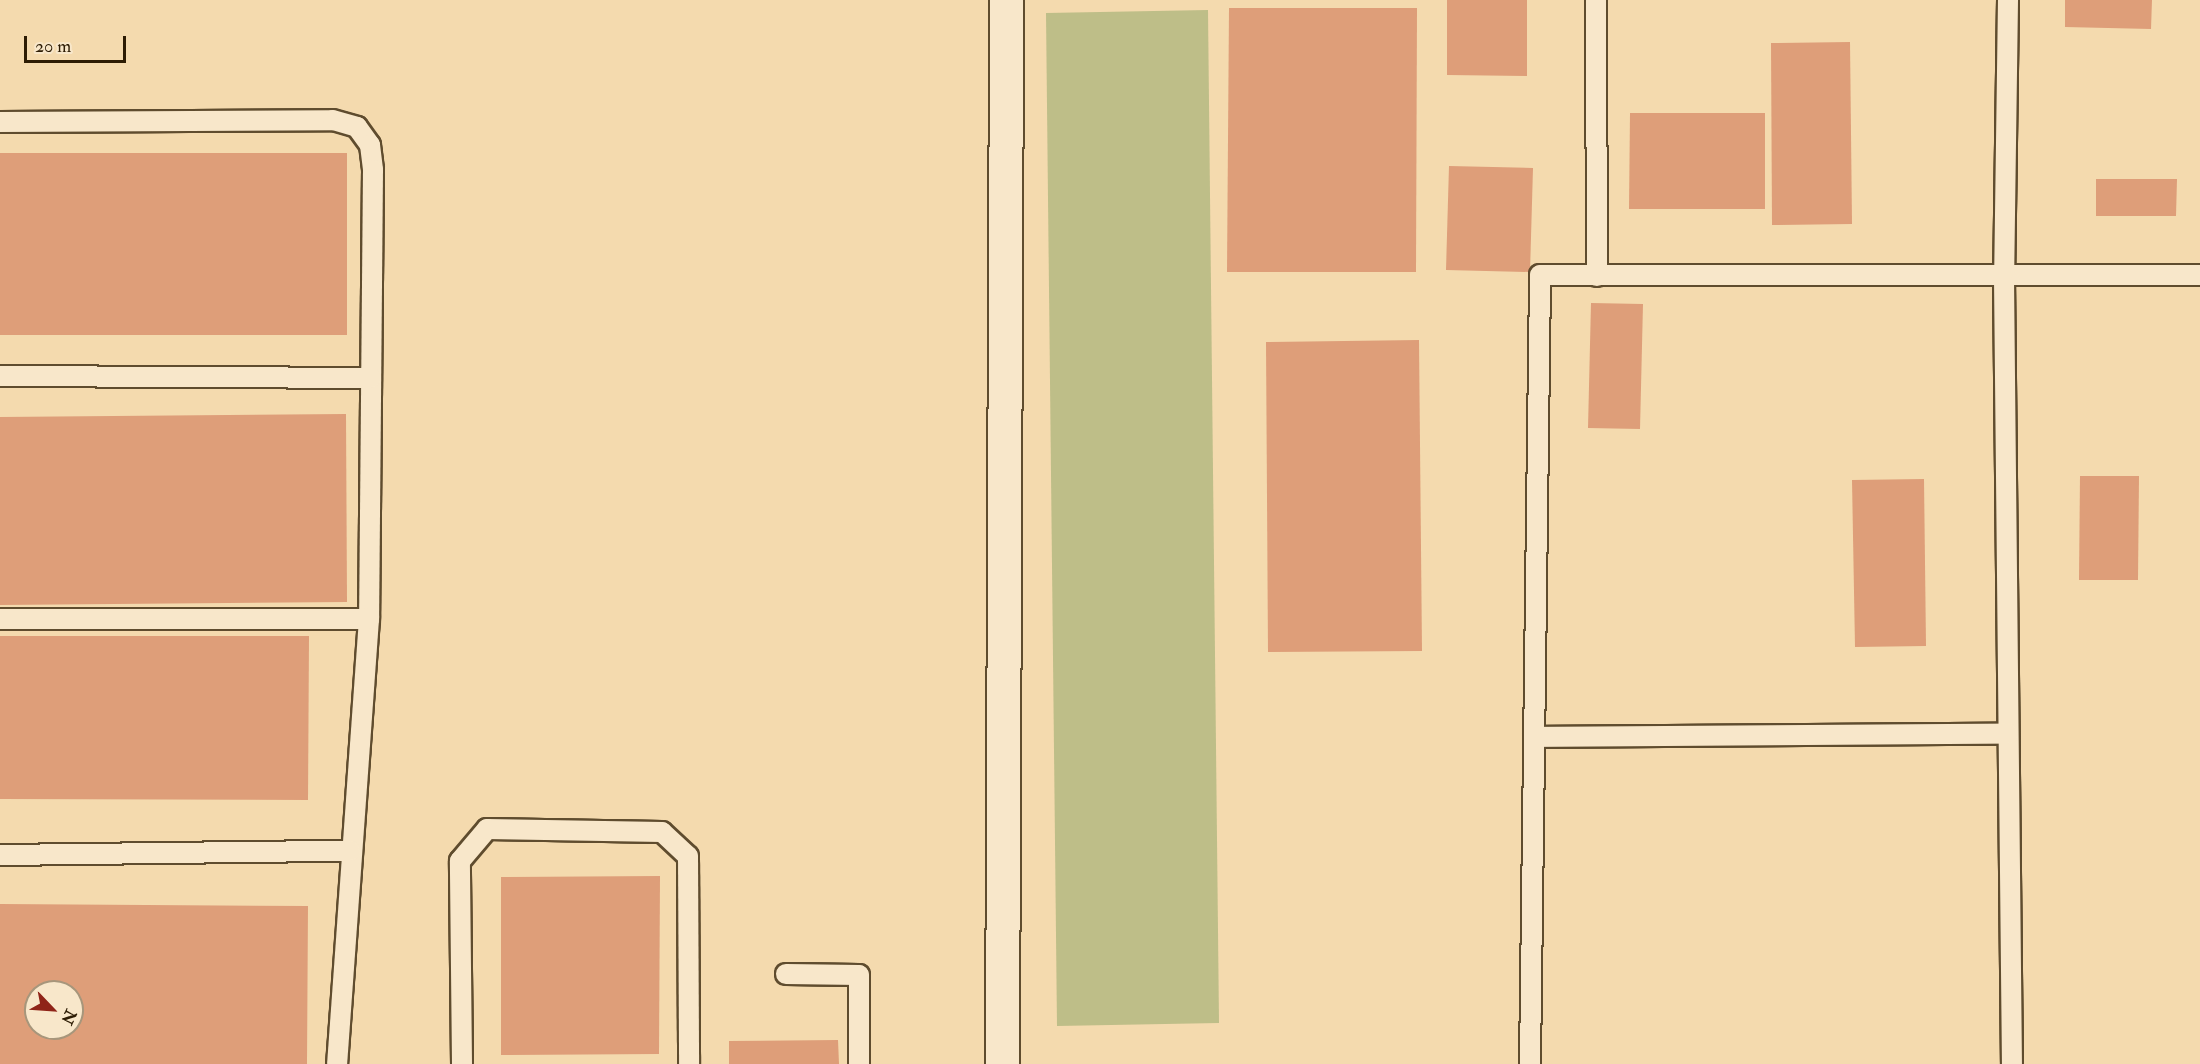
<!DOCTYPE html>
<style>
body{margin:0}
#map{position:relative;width:2200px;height:1064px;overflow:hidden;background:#f4daae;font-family:"IM FELL Double Pica",serif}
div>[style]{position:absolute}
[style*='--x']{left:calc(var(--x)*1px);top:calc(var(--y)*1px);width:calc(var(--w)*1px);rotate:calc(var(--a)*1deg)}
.green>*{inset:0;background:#bebe88}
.building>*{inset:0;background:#de9e79}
.roads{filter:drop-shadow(2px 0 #5f4c2e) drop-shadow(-2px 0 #5f4c2e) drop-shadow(0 2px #5f4c2e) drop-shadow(0 -2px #5f4c2e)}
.service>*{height:20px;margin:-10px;padding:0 10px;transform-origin:10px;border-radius:10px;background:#f8e7ca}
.tertiary>*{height:33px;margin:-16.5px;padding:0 16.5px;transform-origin:16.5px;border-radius:16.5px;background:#f8e7ca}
span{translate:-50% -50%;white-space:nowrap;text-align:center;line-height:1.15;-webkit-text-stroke:6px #f8e7ca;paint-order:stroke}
.north{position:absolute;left:24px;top:980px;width:60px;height:60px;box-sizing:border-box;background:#f8e7ca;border:2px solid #a7967b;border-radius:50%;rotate:115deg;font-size:16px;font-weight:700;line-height:24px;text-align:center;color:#2d1c04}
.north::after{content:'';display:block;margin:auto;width:21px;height:27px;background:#8f2418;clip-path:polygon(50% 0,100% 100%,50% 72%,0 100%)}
.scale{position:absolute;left:24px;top:36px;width:102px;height:27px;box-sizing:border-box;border:3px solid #2d1c04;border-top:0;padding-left:8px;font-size:18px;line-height:21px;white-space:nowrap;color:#2d1c04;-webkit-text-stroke:4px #f8e7ca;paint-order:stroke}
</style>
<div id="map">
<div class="green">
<i style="clip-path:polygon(1208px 10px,1219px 1023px,1057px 1026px,1046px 13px)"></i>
</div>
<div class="building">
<i style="clip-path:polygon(1447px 0,1527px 0,1527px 76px,1447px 75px)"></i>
<i style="clip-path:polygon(2065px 0,2152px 0,2151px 29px,2065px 27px)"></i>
<i style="clip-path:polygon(1229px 8px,1417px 8px,1416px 272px,1227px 272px)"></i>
<i style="clip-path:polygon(1850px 42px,1852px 224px,1772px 225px,1771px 43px)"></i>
<i style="clip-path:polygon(1630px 113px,1765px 113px,1765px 209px,1629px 209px)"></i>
<i style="clip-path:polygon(0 153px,347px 153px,347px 335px,0 335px)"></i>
<i style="clip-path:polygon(1449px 166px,1533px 168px,1530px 272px,1446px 270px)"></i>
<i style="clip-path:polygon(2096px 179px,2177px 179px,2176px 216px,2096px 216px)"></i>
<i style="clip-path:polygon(1591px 303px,1643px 304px,1640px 429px,1588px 428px)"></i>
<i style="clip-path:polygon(1419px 340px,1422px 651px,1268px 652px,1266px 342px)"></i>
<i style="clip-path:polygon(346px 414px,347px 602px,0 605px,0 417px)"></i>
<i style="clip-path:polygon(2080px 476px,2139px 476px,2138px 580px,2079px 580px)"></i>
<i style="clip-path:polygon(1924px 479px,1926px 646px,1855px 647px,1852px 480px)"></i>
<i style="clip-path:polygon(0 636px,309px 636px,308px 800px,0 799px)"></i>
<i style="clip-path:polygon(660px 876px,659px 1054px,501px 1055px,501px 877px)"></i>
<i style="clip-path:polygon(evenodd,0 904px,308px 906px,307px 1064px,0 1064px,0 904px,36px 992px,72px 992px,72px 1028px,36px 1028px,36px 992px)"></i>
<i style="clip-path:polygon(838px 1040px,839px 1064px,729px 1064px,729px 1041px)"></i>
</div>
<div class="roads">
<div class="service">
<i style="--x:1596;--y:0;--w:276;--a:89.8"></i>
<i style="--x:2008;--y:0;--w:278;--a:90.8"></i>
<i style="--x:2004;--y:278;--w:786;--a:89.42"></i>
<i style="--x:0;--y:122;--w:333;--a:-0.3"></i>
<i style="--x:333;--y:120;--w:25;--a:16"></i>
<i style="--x:357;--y:127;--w:22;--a:54"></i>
<i style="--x:370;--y:145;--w:25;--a:83"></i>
<i style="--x:373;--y:170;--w:449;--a:90.5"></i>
<i style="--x:369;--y:619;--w:446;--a:94.1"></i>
<i style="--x:0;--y:376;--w:371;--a:0.3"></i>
<i style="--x:0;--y:619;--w:369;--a:0"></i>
<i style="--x:1534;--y:737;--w:474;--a:-0.4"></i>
<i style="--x:0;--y:855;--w:350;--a:-0.7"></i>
<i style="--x:786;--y:974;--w:73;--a:0.8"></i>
<i style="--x:859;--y:975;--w:89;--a:90"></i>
<i style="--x:462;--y:1064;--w:203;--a:-90.6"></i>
<i style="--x:460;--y:861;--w:42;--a:-49.8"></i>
<i style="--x:487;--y:829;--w:175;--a:1"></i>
<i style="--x:662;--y:832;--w:35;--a:43"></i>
<i style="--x:688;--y:856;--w:208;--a:89.7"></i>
<i style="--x:1530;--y:1064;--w:789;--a:-89.27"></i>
<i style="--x:1540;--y:275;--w:660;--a:0"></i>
</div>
<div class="tertiary">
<i style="--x:1002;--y:1064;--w:1064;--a:-89.78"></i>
</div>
</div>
<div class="north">N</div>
<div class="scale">20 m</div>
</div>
